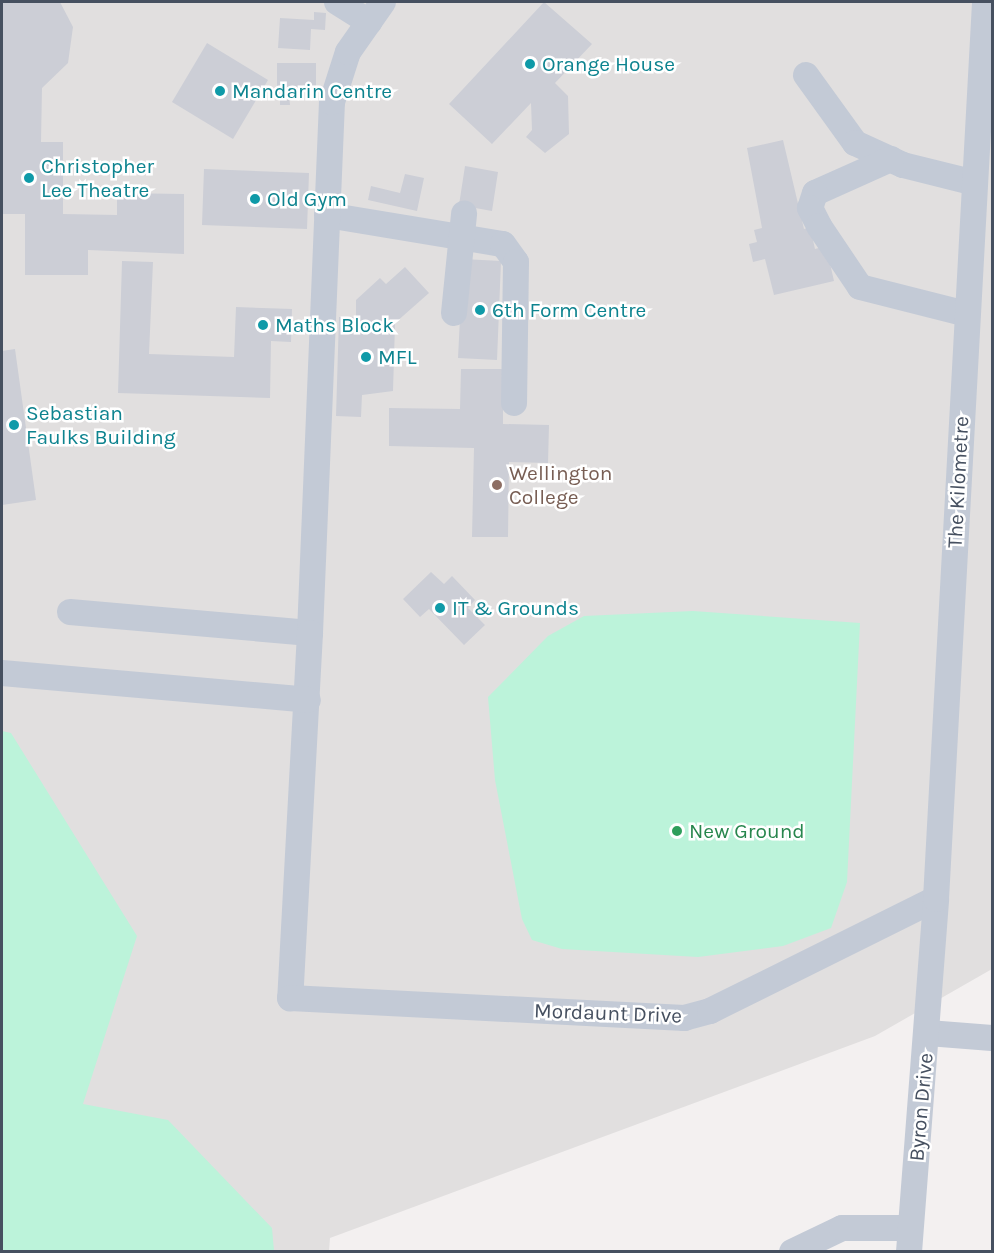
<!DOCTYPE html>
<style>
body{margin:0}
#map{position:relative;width:994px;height:1253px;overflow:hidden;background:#f3f0f0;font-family:Karla,sans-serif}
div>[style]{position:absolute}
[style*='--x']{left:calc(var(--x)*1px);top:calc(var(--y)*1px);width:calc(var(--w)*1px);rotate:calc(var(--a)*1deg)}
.education>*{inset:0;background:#e1dfdf}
.green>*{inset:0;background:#bcf3da}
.building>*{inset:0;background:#ccced6}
.minor>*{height:26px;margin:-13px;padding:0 13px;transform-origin:13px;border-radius:13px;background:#c3cad6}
.dots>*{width:16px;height:16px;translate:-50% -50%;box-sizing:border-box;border:3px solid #fff;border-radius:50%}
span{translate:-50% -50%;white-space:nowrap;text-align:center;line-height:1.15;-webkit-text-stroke:5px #fff;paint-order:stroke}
.culture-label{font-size:21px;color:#0d838f}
.left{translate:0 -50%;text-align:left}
.education-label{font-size:21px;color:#785e54}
.street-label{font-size:21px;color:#465060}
.leisure-label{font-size:21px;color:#27864d}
.frame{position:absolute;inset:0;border:3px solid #465060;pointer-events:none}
</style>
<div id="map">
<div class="education">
<i style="clip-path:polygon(2px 2px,992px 2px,992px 969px,875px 1036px,330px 1238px,329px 1251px,103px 1251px,2px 1079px)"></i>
</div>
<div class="green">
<i style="clip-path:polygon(693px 611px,860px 623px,847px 882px,831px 928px,783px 946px,698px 957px,562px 949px,532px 940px,522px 919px,495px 780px,488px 697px,548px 636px,584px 616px)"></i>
<i style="clip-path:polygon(2px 731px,11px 733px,137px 936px,83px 1104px,168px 1120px,272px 1228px,274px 1251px,2px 1251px)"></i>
</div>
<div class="building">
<i style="clip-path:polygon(2px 2px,60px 2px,73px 27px,68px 63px,42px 88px,41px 142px,63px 142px,63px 214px,117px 215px,117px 193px,184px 194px,184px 254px,88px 250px,88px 275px,25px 275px,25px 214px,2px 214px)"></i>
<i style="clip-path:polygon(544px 2px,592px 44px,555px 83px,568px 96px,569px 134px,545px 153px,526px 137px,532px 130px,531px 103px,492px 144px,449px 104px)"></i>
<i style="clip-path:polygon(314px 12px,326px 13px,325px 30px,311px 29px,310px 50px,278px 48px,280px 18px,314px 20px)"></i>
<i style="clip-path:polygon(207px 43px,268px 80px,233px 139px,172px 102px)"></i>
<i style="clip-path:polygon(277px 63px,316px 63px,316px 89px,277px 89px)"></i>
<i style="clip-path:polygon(280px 95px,289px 95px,290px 105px,280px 105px)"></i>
<i style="clip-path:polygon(783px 140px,804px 229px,810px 227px,815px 249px,826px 246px,834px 281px,774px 295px,765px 259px,753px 262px,749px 244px,757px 242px,754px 230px,762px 228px,747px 148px)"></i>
<i style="clip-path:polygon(465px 166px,498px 172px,492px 211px,459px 205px)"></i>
<i style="clip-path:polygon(204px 169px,309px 173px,307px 229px,202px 225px)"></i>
<i style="clip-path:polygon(405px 174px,424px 178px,417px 211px,368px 200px,371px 186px,400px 193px)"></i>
<i style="clip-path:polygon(463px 259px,501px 261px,497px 360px,458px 358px)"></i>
<i style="clip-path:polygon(122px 261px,153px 262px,149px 354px,234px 357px,236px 307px,292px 309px,291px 342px,271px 341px,270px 398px,118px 393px)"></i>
<i style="clip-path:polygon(405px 267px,429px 293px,395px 323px,393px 391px,362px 395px,361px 417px,336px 416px,339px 317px,356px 317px,356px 300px,380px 278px,386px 284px)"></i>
<i style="clip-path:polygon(15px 349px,36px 500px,2px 505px,2px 351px)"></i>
<i style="clip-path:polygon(461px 369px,503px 369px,503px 424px,549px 425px,548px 463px,509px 462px,508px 537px,472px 537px,474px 448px,389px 446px,389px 408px,460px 409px)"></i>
<i style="clip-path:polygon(431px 572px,444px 584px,452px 576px,475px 600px,468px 608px,485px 625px,464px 645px,429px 609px,420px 617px,403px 599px)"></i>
</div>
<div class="minor">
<i style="--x:337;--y:2;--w:38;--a:32"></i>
<i style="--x:806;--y:75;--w:84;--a:54.2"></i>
<i style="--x:855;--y:143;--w:53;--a:24.6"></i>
<i style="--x:903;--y:165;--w:74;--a:14"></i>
<i style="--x:891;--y:159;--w:83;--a:155.9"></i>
<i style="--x:815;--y:193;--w:16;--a:108"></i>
<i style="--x:810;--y:208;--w:20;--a:63"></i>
<i style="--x:819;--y:226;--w:73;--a:56.1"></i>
<i style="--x:860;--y:287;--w:110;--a:14.2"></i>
<i style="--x:327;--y:215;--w:178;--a:9.4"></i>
<i style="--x:503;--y:244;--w:22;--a:54"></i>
<i style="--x:516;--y:262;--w:141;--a:90.8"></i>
<i style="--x:454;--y:313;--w:100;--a:-84.2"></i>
<i style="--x:70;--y:612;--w:241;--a:5"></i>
<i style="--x:310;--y:633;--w:531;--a:-87.63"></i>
<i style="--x:332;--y:102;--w:52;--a:-72.3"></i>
<i style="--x:348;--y:52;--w:61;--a:-55"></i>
<i style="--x:310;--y:633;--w:366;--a:93.1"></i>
<i style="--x:290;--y:998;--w:395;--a:2.9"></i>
<i style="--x:684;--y:1018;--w:27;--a:-15"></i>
<i style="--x:710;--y:1011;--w:252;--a:-26.4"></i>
<i style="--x:2;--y:673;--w:307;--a:5"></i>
<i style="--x:928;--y:1033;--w:64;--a:4.5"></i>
<i style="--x:792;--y:1252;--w:55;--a:-25.6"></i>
<i style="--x:842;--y:1228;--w:68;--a:0"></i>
<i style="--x:909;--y:1252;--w:354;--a:-85.6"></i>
<i style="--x:936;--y:899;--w:898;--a:-86.87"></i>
</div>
<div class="dots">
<i style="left:530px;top:64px;background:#0f9aa8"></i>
<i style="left:220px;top:91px;background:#0f9aa8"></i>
<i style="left:29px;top:178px;background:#0f9aa8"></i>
<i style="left:255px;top:199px;background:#0f9aa8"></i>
<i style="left:480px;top:310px;background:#0f9aa8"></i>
<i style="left:263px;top:325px;background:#0f9aa8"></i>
<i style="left:366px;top:357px;background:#0f9aa8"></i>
<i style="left:14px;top:425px;background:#0f9aa8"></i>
<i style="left:497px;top:485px;background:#8d6e63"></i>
<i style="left:440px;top:608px;background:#0f9aa8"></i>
<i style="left:677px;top:831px;background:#2e9e5b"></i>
</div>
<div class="culture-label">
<span class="left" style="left:542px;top:64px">Orange House</span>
<span class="left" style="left:232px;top:91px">Mandarin Centre</span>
<span class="left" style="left:41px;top:178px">Christopher<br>Lee Theatre</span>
<span class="left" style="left:267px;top:199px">Old Gym</span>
<span class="left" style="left:492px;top:310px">6th Form Centre</span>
<span class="left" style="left:275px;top:325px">Maths Block</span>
<span class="left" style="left:378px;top:357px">MFL</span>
<span class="left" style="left:26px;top:425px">Sebastian<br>Faulks Building</span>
<span class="left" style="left:452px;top:608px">IT &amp; Grounds</span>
</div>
<div class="education-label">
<span class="left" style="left:509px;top:485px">Wellington<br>College</span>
</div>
<div class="street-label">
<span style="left:958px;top:482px;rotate:-87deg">The Kilometre</span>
<span style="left:608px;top:1013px;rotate:2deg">Mordaunt Drive</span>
<span style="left:921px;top:1107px;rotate:-85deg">Byron Drive</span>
</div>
<div class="leisure-label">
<span class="left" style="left:689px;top:831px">New Ground</span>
</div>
<div class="frame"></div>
</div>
